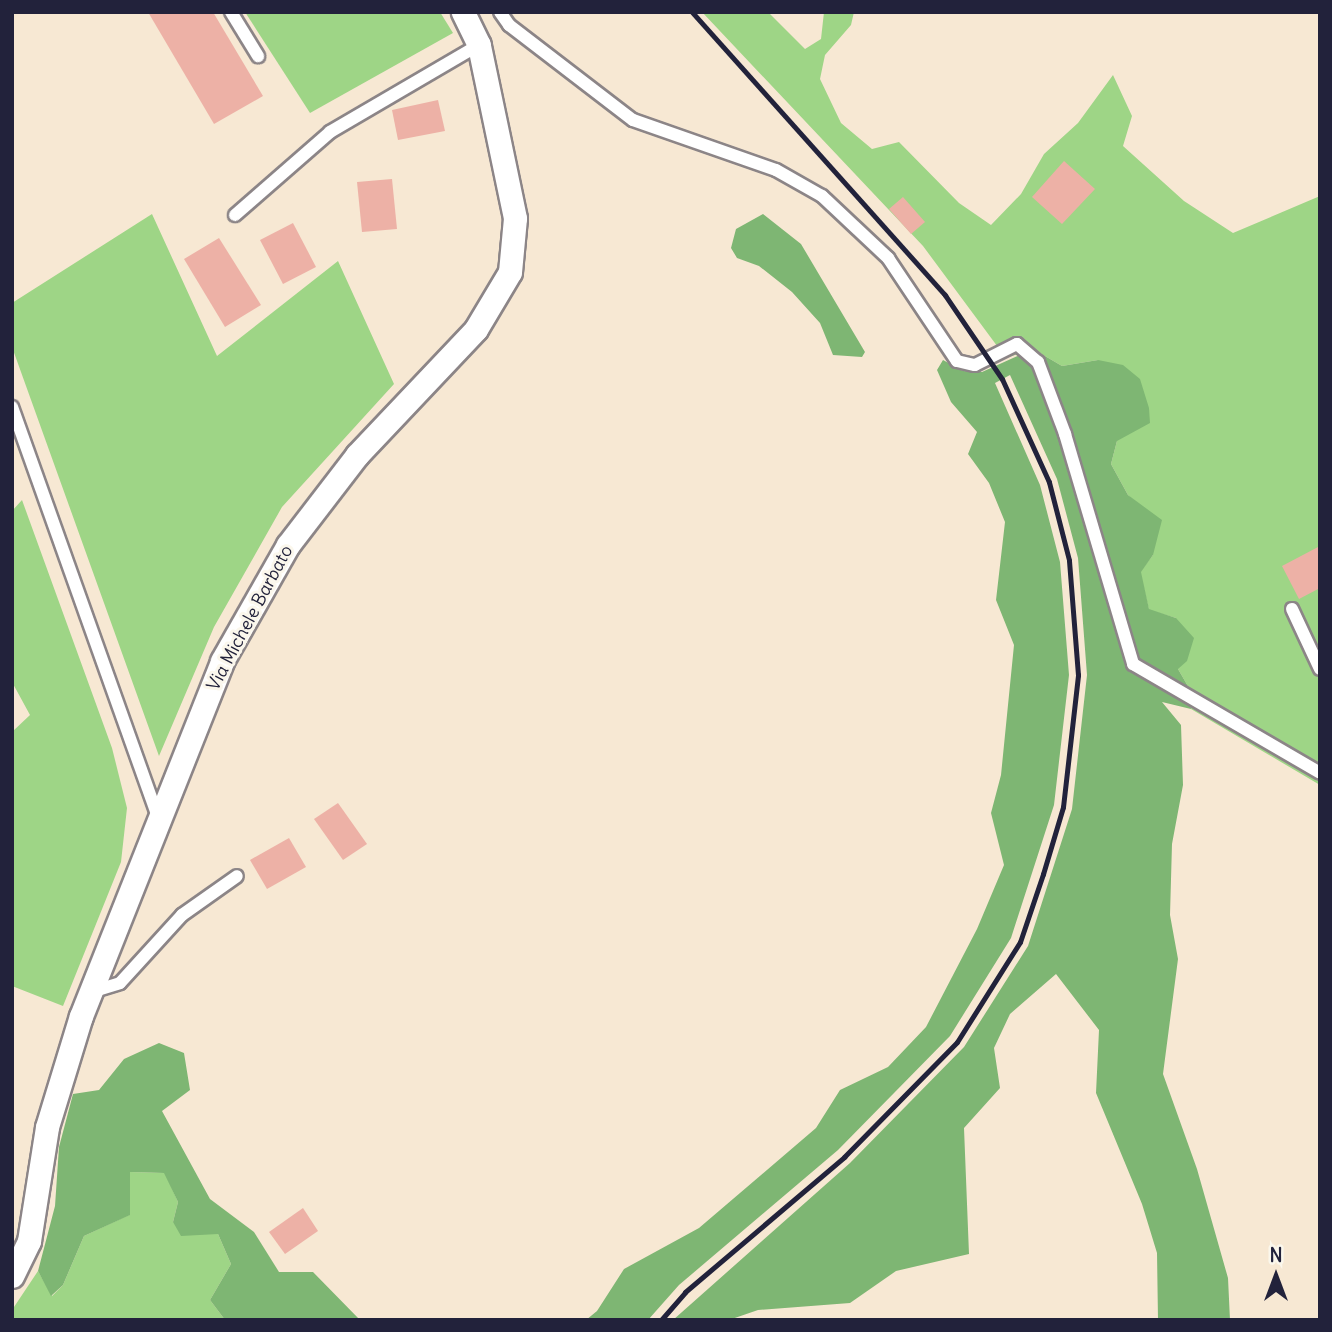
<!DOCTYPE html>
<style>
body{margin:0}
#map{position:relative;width:1332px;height:1332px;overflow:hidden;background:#f7e8d3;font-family:Delius,sans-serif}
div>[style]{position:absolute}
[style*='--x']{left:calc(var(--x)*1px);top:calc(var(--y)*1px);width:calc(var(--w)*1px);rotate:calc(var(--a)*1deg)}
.green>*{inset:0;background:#9ed586}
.forest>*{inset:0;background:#7eb673}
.building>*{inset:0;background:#edb1a6}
.roads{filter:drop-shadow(2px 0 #8c8587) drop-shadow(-2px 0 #8c8587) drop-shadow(0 2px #8c8587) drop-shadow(0 -2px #8c8587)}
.lane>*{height:12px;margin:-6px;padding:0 6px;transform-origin:6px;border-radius:6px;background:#fff}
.street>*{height:23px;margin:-11.5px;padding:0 11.5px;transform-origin:11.5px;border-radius:11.5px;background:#fff}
.rail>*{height:5px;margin:-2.5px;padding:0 2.5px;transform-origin:2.5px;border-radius:2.5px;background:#22223b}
span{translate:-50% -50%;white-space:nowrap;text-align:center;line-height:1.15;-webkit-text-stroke:6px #fbf7ec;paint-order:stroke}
.street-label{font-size:18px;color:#22223b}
.frame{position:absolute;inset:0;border:14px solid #22223b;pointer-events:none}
.north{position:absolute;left:1241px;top:1241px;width:70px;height:70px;-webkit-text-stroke:5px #fbf7ec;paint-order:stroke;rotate:0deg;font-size:19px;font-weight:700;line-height:28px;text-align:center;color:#22223b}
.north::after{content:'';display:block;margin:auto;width:24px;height:32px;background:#22223b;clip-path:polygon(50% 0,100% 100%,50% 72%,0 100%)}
</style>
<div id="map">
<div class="green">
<i style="clip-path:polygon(245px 12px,440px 12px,453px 33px,310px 113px)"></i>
<i style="clip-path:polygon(702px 12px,768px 12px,805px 49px,821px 39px,824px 12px,854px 12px,851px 25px,825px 55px,820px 79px,841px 123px,872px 149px,899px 142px,959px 203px,991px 225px,1021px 194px,1044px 154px,1078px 123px,1113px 75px,1132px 116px,1123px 146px,1184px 201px,1233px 233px,1320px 196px,1320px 785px,1191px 709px,1189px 688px,1178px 669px,1176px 618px,1149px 610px,1140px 572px,1153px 555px,1140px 506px,1128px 495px,1111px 464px,1117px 441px,1098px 360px,1062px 366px,1033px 349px,1006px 358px,923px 246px)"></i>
<i style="clip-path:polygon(152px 214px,217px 356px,338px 261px,394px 384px,282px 507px,214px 627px,159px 756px,12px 347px,12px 303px)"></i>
<i style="clip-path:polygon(22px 500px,112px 748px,127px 808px,121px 862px,63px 1006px,12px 986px,12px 732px,30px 715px,12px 682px,12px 511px)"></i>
<i style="clip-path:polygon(130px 1172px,165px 1173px,178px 1202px,173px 1222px,218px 1234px,231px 1264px,210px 1300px,225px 1320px,12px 1320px,12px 1310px,38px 1271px,52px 1296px,63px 1285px,84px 1236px,129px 1215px)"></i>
</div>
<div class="forest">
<i style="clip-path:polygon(763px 214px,801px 244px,865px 352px,862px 357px,833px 355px,820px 323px,792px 292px,759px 266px,737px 258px,731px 248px,736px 229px)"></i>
<i style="clip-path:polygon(1033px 349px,1062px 366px,1098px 360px,1123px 365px,1140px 379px,1149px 408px,1150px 423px,1117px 441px,1111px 464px,1128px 495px,1162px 520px,1153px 555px,1141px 572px,1149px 609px,1176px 618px,1194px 638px,1187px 661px,1178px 669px,1189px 688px,1191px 709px,1162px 702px,1181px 725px,1183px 785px,1172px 844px,1170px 915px,1178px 959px,1163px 1074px,1197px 1169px,1228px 1278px,1230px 1320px,1158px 1320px,1157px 1253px,1142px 1204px,1096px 1093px,1099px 1030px,1056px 974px,1010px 1014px,994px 1048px,1000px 1088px,964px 1128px,969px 1254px,896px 1271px,850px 1303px,758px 1310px,729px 1320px,673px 1320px,850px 1163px,964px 1047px,1028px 946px,1072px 809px,1087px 675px,1078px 558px,1057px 479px,1010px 375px,995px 383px,1040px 485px,1060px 562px,1069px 675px,1054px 805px,1011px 938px,950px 1036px,838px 1150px,679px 1285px,648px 1320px,586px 1320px,597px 1311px,624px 1269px,699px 1228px,816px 1128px,840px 1090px,888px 1067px,926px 1027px,977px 929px,1004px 865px,991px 813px,1001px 775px,1014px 645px,996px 600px,1005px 522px,989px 483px,968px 454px,977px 432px,951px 402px,937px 370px,943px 360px,963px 371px,982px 372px)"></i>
<i style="clip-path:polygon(159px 1043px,184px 1053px,190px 1090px,162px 1111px,210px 1199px,254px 1232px,279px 1272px,313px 1272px,360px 1320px,225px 1320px,210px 1300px,231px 1264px,218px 1234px,181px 1236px,173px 1222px,178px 1202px,164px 1173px,130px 1172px,130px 1215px,84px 1236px,63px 1285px,51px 1296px,38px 1271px,55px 1206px,59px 1147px,73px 1094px,99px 1090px,124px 1059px)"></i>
</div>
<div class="building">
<i style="clip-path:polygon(148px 12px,213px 12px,263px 96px,214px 124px)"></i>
<i style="clip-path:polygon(438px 100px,445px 131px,398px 140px,392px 110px)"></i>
<i style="clip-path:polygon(1064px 161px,1095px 189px,1062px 224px,1032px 197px)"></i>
<i style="clip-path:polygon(392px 179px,397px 229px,362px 232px,357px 182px)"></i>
<i style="clip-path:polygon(903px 197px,925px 222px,911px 234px,889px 209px)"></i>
<i style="clip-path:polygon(293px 223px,316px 267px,283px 284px,260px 240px)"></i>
<i style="clip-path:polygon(219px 238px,261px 305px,225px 327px,184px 259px)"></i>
<i style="clip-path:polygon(1320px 546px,1320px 588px,1299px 599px,1282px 566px)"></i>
<i style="clip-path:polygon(338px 803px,367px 844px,343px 860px,314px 819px)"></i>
<i style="clip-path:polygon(289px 838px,306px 867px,267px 889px,250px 860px)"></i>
<i style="clip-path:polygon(303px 1208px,318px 1231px,285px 1254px,269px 1232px)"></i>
</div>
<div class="roads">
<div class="lane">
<i style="--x:231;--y:12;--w:52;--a:58.5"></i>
<i style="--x:500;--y:12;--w:16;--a:55"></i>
<i style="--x:509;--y:25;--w:156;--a:37.5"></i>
<i style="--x:633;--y:120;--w:151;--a:19.3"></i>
<i style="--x:776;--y:170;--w:53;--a:29.5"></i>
<i style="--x:822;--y:196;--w:91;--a:43.2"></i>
<i style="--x:888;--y:258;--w:124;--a:56.2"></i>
<i style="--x:957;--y:361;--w:18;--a:13"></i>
<i style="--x:975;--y:365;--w:47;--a:-26.6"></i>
<i style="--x:1017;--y:344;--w:28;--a:41"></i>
<i style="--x:1038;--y:362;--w:77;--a:69.4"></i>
<i style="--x:1065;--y:434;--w:240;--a:73.5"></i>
<i style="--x:1133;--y:664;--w:216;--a:30.2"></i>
<i style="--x:235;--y:215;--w:126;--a:-41.1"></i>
<i style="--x:330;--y:132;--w:173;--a:-30.3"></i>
<i style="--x:12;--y:407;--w:434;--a:70.4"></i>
<i style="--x:1292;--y:609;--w:66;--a:65"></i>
<i style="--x:91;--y:992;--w:30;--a:-17"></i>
<i style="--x:120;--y:983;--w:92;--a:-47.6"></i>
<i style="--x:182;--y:915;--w:67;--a:-35.3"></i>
</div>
<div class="street">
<i style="--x:12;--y:1276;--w:39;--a:-64"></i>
<i style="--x:29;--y:1241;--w:115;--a:-81"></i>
<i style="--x:47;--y:1127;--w:116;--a:-73"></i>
<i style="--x:81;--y:1016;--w:382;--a:-68.3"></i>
<i style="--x:222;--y:661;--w:133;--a:-60.4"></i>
<i style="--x:288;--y:545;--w:113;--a:-52.5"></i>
<i style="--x:357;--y:455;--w:173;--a:-46.6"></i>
<i style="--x:476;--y:329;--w:66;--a:-59.2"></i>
<i style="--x:510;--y:272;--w:54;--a:-84.7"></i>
<i style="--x:515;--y:218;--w:177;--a:-101.8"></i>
<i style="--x:479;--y:45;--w:37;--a:-116"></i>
</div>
</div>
<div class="rail">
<i style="--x:661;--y:1320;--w:37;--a:-49"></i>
<i style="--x:685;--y:1292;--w:209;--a:-40.3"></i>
<i style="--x:844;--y:1157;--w:161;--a:-45.5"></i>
<i style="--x:957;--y:1042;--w:118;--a:-57.8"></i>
<i style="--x:1020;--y:942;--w:72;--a:-71.3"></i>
<i style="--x:1043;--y:874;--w:70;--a:-73.4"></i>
<i style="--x:1063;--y:807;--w:133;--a:-83.5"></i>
<i style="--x:1078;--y:675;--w:115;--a:-94.5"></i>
<i style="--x:1069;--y:560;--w:81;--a:-104.4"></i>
<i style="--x:1049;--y:482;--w:113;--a:-114.5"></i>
<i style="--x:1002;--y:379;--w:102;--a:-124.2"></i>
<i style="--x:945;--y:295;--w:380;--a:-131.8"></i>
</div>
<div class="street-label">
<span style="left:250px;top:618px;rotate:-62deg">Via Michele Barbato</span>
</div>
<div class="frame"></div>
<div class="north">N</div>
</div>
